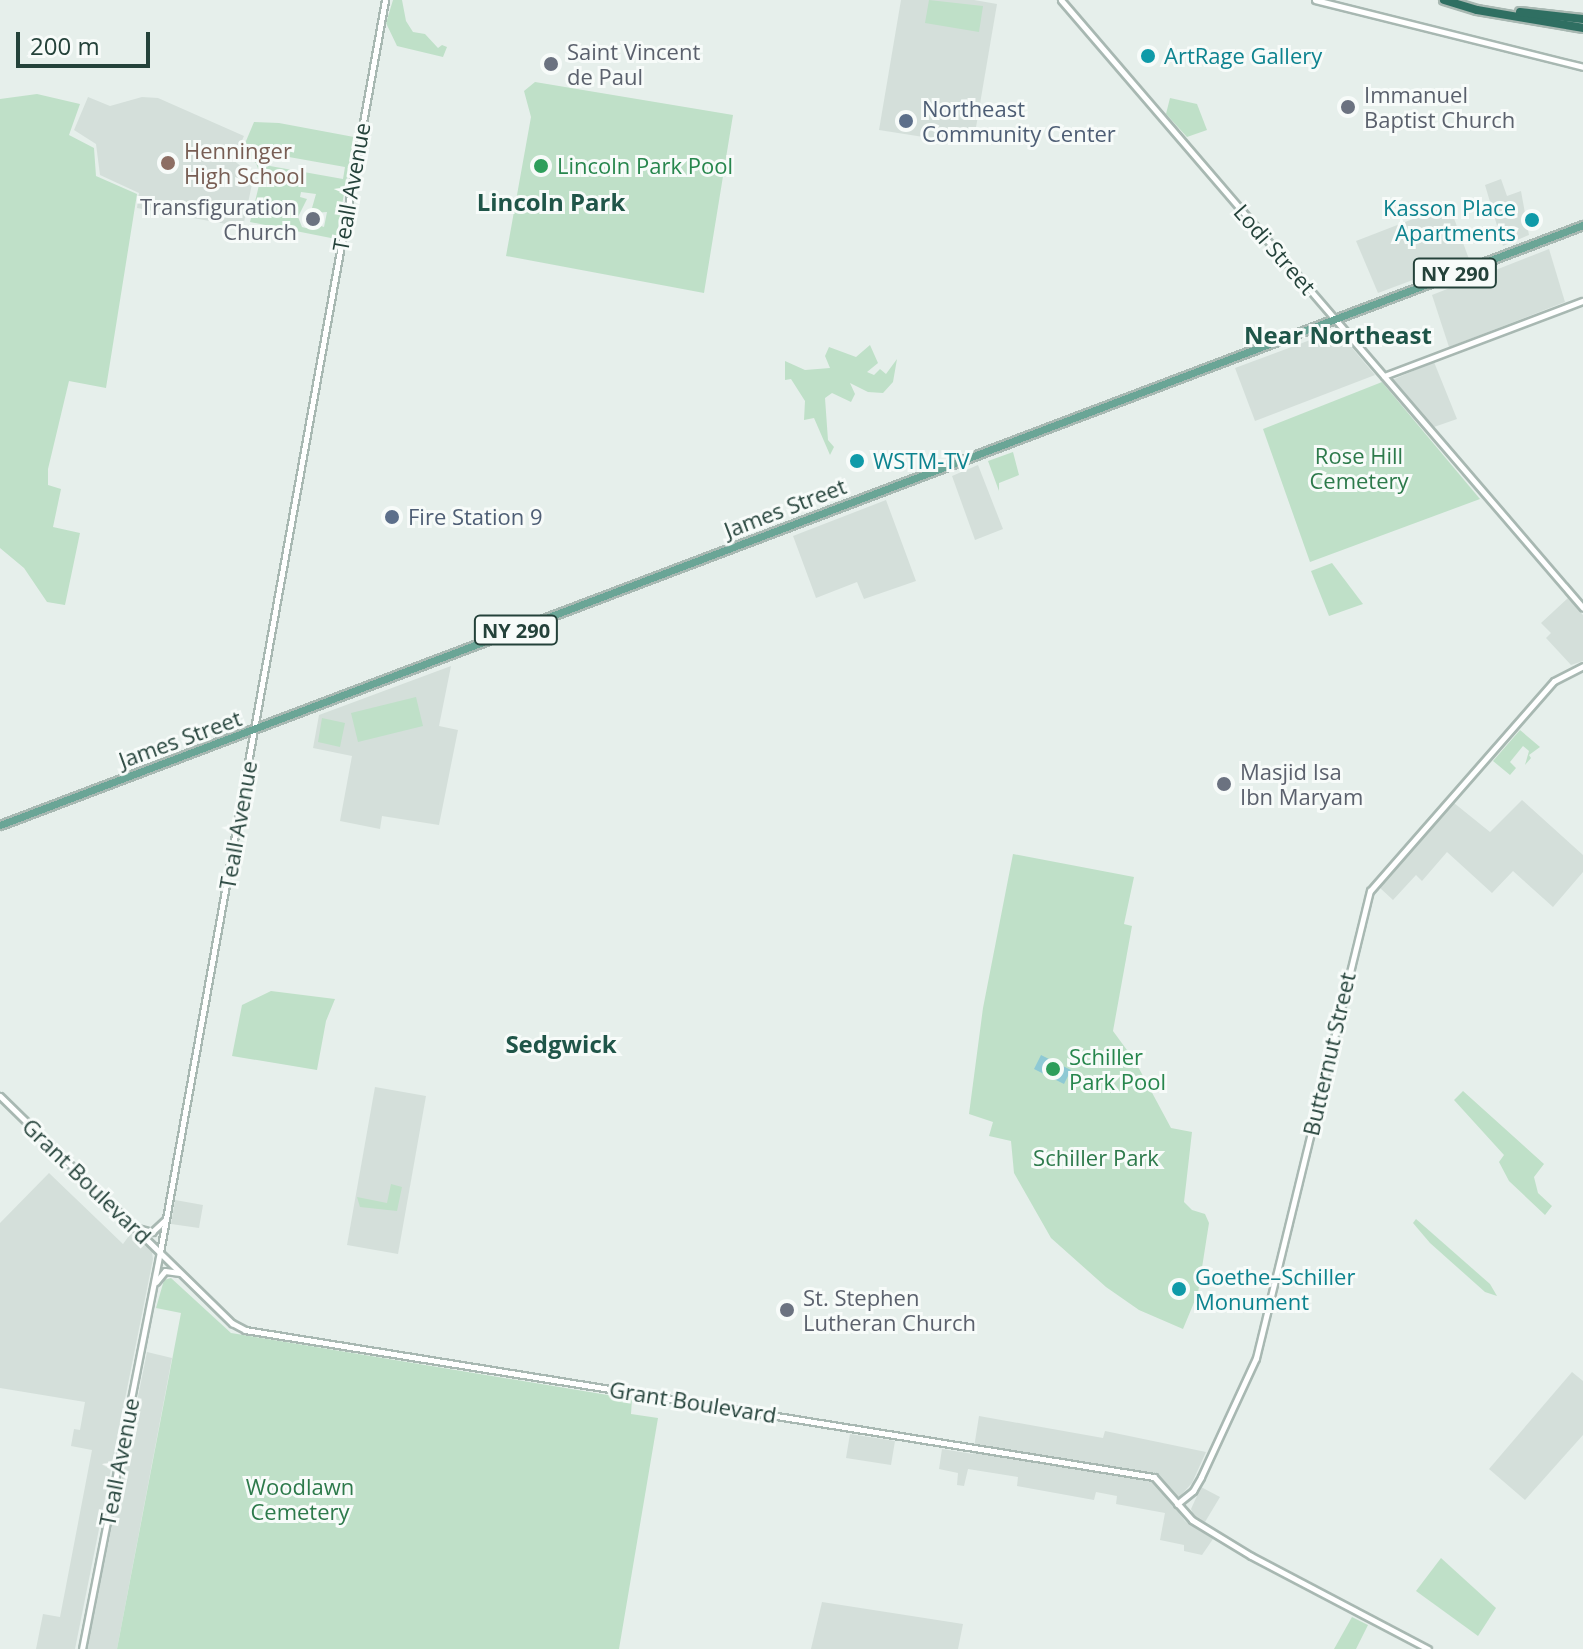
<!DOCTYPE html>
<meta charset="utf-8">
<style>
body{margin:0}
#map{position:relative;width:1583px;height:1649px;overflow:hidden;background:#e6efeb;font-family:"Open Sans",sans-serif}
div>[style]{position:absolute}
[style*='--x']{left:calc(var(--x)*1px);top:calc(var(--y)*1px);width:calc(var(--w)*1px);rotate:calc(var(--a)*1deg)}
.built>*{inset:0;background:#d4dfda}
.green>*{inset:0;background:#bfe0c8}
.water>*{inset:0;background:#8ec9d4}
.roads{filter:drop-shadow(2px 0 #a8b8b2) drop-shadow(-2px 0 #a8b8b2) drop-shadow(0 2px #a8b8b2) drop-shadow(0 -2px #a8b8b2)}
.minor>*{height:5px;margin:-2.5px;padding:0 2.5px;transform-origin:2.5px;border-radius:2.5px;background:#fff}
.major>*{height:7px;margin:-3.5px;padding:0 3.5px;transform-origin:3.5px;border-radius:3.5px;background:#6aa596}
.highway>*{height:8px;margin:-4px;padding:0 4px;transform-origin:4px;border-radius:4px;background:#2f6f62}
.dots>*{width:22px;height:22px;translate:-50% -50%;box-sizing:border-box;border:4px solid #f7fbf9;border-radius:50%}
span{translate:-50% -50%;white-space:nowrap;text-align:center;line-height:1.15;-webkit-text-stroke:6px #f7fbf9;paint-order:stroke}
.shield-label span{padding:2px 6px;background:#f7fbf9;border:2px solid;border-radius:6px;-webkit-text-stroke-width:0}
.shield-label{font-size:20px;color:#24423a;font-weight:700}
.worship-label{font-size:22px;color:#5b616d}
.left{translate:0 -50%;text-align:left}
.right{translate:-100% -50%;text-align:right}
.culture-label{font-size:22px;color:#0d838f}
.service-label{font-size:22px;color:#4e5e75}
.education-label{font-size:22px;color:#785e54}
.leisure-label{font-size:22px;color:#27864d}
.street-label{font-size:22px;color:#24423a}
.park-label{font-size:22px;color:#2d7a4b}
.neighbourhood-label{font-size:24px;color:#1f5548;font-weight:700}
.scale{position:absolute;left:16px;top:32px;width:134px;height:36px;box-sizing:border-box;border:4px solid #24423a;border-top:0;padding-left:10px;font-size:24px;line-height:28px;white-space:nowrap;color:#24423a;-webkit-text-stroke:6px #f7fbf9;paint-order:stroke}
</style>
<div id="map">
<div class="built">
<i style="clip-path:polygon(901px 0,974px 0,997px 4px,974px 139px,968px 144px,879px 130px)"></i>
<i style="clip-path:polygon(88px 97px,110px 106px,142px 97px,158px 98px,244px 136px,233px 160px,250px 173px,252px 184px,243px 227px,137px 208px,139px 193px,100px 175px,96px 144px,74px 130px)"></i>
<i style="clip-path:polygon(1501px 179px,1507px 196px,1521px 191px,1529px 235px,1503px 246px,1485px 185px)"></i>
<i style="clip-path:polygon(1449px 205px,1469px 259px,1378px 293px,1356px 241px)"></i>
<i style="clip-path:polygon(1549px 249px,1565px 302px,1449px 347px,1432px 295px)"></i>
<i style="clip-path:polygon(1337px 330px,1375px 375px,1255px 421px,1235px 368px)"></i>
<i style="clip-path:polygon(1434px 362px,1457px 419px,1434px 427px,1392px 380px)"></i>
<i style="clip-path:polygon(978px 465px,1003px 529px,975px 540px,952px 476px)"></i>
<i style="clip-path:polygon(886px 500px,916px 581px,864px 599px,857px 582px,816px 598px,793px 536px)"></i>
<i style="clip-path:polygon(1568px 598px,1583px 615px,1583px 661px,1571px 665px,1546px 638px,1551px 633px,1541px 623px)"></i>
<i style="clip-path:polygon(451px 666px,439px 726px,458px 730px,439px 825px,382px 816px,380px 829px,340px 821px,352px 756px,313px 748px,319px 715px)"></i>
<i style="clip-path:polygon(1522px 800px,1583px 855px,1583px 872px,1553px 907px,1513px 871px,1492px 893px,1447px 852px,1422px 881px,1416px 875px,1393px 900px,1379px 887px,1454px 803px,1490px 832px)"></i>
<i style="clip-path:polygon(375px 1087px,426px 1096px,398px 1254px,347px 1245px)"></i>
<i style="clip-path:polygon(49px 1173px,123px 1244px,131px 1233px,152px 1252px,153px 1259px,75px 1649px,36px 1649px,43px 1614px,60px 1617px,66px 1586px,92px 1450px,71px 1446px,74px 1429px,80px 1430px,85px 1402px,0 1388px,0 1223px)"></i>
<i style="clip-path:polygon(175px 1200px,203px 1205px,199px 1228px,171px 1224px)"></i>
<i style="clip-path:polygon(147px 1352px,172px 1358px,117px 1649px,87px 1649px)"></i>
<i style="clip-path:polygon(1572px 1372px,1583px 1381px,1583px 1435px,1525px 1500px,1489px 1469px)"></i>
<i style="clip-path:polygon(979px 1416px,1103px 1438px,1105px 1431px,1206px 1452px,1192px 1483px,1173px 1504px,1185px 1521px,1213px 1539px,1202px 1555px,1184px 1551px,1184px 1545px,1160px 1540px,1165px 1513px,1116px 1504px,1117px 1496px,1096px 1492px,1094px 1500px,1017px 1486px,1018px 1477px,968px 1469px,964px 1486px,957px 1485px,958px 1473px,939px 1469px,942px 1449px,973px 1454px)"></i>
<i style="clip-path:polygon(850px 1434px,895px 1441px,891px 1465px,846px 1458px)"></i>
<i style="clip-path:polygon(1201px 1487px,1220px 1497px,1205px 1522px,1194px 1516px,1191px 1509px)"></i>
<i style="clip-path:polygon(822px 1602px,963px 1624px,958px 1649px,811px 1649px)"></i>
</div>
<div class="green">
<i style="clip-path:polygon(393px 0,402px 0,406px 21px,413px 32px,425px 34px,438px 48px,442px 45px,447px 47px,443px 57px,397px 46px,386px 23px)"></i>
<i style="clip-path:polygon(929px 0,983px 6px,979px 32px,925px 23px)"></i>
<i style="clip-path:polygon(535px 82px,733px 115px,704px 293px,506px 256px,531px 117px,524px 91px)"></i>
<i style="clip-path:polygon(37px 94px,80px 104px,69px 135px,94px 148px,96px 176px,137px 194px,106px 388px,69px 381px,48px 469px,48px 485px,61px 489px,53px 527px,80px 533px,65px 605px,47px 602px,24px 568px,0 548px,0 99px)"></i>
<i style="clip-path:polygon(1170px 98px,1197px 104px,1207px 130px,1187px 137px,1166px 114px)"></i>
<i style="clip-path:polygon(evenodd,254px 122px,279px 123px,354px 137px,336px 239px,250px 222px,261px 177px,256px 163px,241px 153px,254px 122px,272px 154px,345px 167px,343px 179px,270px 166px,272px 154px,254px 122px,301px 192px,316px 194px,312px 208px,314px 213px,327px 212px,324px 227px,312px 223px,306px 228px,302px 227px,298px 217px,307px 199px,300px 197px,301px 192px)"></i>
<i style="clip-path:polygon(870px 345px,878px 363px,867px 372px,874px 375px,880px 369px,886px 374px,897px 359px,893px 382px,883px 393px,868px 392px,850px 383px,855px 394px,851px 402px,832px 393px,825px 398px,828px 440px,834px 447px,830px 455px,814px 418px,804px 420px,805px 401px,791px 379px,785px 380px,785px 361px,805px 370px,830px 368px,825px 356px,829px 347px,856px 357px)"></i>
<i style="clip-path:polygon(1382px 382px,1480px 499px,1310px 562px,1263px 429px)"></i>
<i style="clip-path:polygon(1013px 452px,1019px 475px,999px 483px,999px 491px,988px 461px)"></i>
<i style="clip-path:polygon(1332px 563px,1363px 604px,1329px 616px,1311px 571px)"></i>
<i style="clip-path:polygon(416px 697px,423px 726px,358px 742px,351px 713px)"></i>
<i style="clip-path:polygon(322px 718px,345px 723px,340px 747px,318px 742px)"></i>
<i style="clip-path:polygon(1520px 730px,1540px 747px,1529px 755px,1531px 758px,1525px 765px,1529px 751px,1523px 746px,1510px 762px,1516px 768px,1510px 775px,1493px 761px)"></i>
<i style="clip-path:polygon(1013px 854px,1134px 877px,1124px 924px,1132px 926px,1113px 1031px,1135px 1061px,1171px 1128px,1192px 1132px,1184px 1202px,1192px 1210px,1205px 1214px,1209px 1223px,1198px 1293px,1183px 1329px,1139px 1310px,1106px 1287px,1051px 1238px,1014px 1173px,1011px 1141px,989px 1136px,993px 1122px,969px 1114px,983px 1008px)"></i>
<i style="clip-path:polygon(271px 991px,335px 999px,326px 1021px,317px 1070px,232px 1056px,242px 1005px)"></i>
<i style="clip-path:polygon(1463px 1091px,1544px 1164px,1534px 1177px,1538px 1193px,1552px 1206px,1545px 1215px,1509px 1181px,1499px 1162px,1504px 1155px,1454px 1100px)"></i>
<i style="clip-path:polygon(391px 1184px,402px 1187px,397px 1211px,360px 1207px,357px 1197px,387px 1203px)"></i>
<i style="clip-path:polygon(1416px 1219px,1490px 1284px,1497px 1296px,1485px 1292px,1430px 1243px,1413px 1223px)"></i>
<i style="clip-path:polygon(171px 1278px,231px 1333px,632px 1399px,631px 1414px,658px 1418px,619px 1649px,117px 1649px,181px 1313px,156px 1308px,164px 1280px)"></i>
<i style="clip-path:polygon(1441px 1558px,1496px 1608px,1478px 1636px,1416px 1591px)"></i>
<i style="clip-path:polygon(1352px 1617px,1368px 1625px,1356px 1649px,1334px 1649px)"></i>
</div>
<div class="water">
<i style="clip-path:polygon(1041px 1055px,1071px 1070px,1064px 1084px,1034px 1069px)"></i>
</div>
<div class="roads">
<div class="minor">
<i style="--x:1061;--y:0;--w:801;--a:49.35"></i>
<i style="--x:1315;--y:0;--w:276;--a:14"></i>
<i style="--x:1384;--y:376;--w:213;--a:-20.7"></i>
<i style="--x:0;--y:1096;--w:325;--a:44.4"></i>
<i style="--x:232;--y:1323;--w:15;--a:28"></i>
<i style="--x:245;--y:1330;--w:921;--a:9.19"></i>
<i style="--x:1154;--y:1477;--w:57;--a:48.5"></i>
<i style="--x:1192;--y:1520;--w:69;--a:31.4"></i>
<i style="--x:1251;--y:1556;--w:200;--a:27.7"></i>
<i style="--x:137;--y:1228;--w:16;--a:15"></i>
<i style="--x:152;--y:1232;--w:18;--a:-43"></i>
<i style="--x:156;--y:1282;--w:14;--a:-51"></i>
<i style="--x:165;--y:1271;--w:15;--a:8"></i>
<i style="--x:1177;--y:1504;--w:21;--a:-39"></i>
<i style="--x:1193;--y:1491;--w:16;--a:-60"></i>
<i style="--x:1201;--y:1477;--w:131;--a:-65.2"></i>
<i style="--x:1256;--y:1358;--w:481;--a:-76.3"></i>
<i style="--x:1370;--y:891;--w:279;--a:-48.8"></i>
<i style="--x:1554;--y:681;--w:33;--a:-27"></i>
<i style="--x:82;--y:1649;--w:405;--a:-78.9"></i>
<i style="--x:160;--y:1252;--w:1272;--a:-79.81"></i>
</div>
<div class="major">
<i style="--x:0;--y:825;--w:1693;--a:-20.76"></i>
</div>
<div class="highway">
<i style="--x:1444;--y:0;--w:34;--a:17"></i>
<i style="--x:1477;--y:10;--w:108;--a:9.6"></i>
<i style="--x:1520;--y:12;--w:63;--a:6.3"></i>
</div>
</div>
<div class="dots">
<i style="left:1148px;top:56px;background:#0f9aa8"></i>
<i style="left:551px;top:64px;background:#6b7280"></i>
<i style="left:1348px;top:107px;background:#6b7280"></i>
<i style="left:906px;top:121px;background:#5c6f8a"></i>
<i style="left:168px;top:163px;background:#8d6e63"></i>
<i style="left:541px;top:166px;background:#2e9e5b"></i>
<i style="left:313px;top:219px;background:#6b7280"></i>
<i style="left:1532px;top:220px;background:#0f9aa8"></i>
<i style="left:857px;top:461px;background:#0f9aa8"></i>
<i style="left:392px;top:517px;background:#5c6f8a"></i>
<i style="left:1224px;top:784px;background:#6b7280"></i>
<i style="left:1053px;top:1069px;background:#2e9e5b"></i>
<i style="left:1179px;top:1289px;background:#0f9aa8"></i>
<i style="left:787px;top:1310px;background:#6b7280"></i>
</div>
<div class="shield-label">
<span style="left:1455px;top:273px">NY 290</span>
<span style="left:516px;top:630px">NY 290</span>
</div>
<div class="worship-label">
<span class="left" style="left:567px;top:64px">Saint Vincent<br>de Paul</span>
<span class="left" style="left:1364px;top:107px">Immanuel<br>Baptist Church</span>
<span class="right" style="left:297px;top:219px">Transfiguration<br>Church</span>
<span class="left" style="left:1240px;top:784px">Masjid Isa<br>Ibn Maryam</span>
<span class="left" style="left:803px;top:1310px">St. Stephen<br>Lutheran Church</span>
</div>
<div class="culture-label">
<span class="left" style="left:1164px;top:56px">ArtRage Gallery</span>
<span class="right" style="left:1516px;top:220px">Kasson Place<br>Apartments</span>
<span class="left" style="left:873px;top:461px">WSTM-TV</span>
<span class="left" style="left:1195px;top:1289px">Goethe–Schiller<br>Monument</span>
</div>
<div class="service-label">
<span class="left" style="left:922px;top:121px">Northeast<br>Community Center</span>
<span class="left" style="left:408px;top:517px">Fire Station 9</span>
</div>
<div class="education-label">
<span class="left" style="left:184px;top:163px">Henninger<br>High School</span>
</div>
<div class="leisure-label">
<span class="left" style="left:557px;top:166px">Lincoln Park Pool</span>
<span class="left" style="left:1069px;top:1069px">Schiller<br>Park Pool</span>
</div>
<div class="street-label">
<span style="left:351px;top:187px;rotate:-80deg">Teall Avenue</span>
<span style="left:1275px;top:249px;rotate:49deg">Lodi Street</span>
<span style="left:785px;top:508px;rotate:-21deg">James Street</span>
<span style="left:180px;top:739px;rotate:-20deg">James Street</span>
<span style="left:238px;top:825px;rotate:-80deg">Teall Avenue</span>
<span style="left:1329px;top:1054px;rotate:-77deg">Butternut Street</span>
<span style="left:87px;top:1181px;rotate:44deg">Grant Boulevard</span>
<span style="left:693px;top:1402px;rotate:9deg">Grant Boulevard</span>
<span style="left:119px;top:1462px;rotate:-79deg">Teall Avenue</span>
</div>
<div class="park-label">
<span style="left:1359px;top:468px">Rose Hill<br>Cemetery</span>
<span style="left:1096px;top:1158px">Schiller Park</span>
<span style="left:300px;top:1499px">Woodlawn<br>Cemetery</span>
</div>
<div class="neighbourhood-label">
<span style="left:551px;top:202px">Lincoln Park</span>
<span style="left:1338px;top:335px">Near Northeast</span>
<span style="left:561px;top:1044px">Sedgwick</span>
</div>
<div class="scale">200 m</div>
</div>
